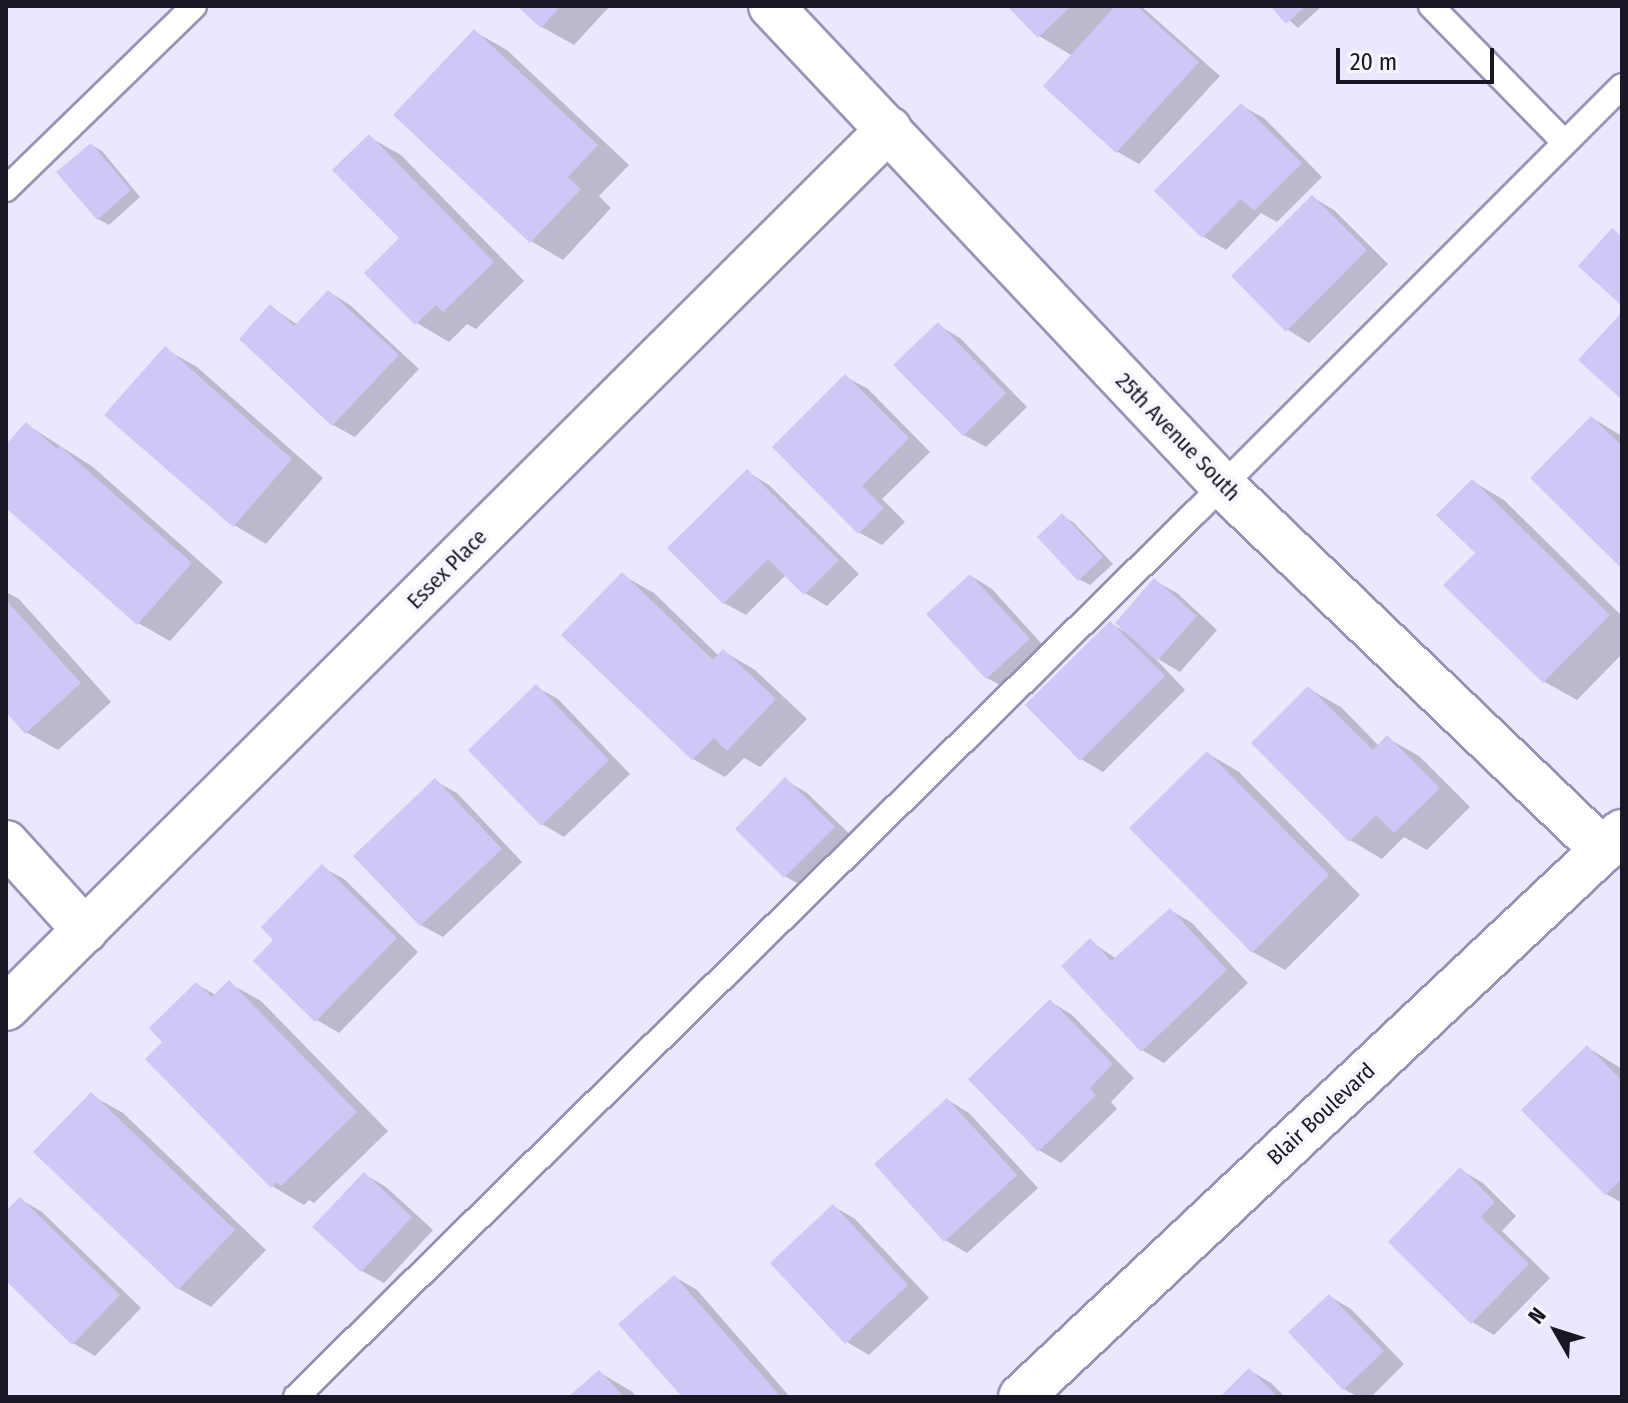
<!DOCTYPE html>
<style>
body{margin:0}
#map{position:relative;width:1628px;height:1403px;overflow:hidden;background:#eae8fe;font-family:"Fira Sans Condensed",sans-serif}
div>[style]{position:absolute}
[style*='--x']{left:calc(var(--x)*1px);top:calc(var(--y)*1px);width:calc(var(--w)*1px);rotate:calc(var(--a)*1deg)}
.shadow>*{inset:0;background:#0003}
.building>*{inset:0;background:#cec8f7}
.roads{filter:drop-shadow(2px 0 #9793b5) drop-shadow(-2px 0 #9793b5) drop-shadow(0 2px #9793b5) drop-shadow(0 -2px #9793b5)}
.lane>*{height:24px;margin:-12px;padding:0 12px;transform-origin:12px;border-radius:12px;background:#fff}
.street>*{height:44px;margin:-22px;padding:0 22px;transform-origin:22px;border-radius:22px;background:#fff}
span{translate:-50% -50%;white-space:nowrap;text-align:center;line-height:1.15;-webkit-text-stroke:8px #f8f7ff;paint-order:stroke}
.street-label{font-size:22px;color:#191723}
.frame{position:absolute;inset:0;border:8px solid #191723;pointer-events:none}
.north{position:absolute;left:1516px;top:1291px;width:80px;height:80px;-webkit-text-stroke:6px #f8f7ff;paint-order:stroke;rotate:309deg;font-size:22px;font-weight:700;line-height:32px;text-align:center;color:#191723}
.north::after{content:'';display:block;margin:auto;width:28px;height:36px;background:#191723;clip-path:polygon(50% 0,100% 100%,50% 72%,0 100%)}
.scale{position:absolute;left:1336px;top:48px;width:158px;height:36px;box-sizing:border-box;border:4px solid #191723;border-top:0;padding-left:10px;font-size:24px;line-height:28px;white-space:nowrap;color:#191723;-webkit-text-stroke:6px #f8f7ff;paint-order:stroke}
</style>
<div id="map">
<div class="shadow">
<i style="clip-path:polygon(520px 6px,610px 6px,574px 45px,542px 27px)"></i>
<i style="clip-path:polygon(1010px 6px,1141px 6px,1220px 76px,1139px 164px,1118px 152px,1045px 86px,1073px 56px,1039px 36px)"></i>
<i style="clip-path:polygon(1273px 6px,1322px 6px,1298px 28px)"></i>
<i style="clip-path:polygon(475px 32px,507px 50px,629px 165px,599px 196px,611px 208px,563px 260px,531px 241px)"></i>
<i style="clip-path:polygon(1242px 106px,1264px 118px,1322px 177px,1277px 222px,1261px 213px,1226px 250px,1204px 237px,1157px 191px)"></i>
<i style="clip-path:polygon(369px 137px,401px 155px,524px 281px,476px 329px,467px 324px,449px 342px,417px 323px,402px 238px)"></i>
<i style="clip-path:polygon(91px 145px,102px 151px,140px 197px,109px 225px,98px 219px)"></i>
<i style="clip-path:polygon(1312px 197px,1334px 210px,1388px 264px,1309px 343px,1288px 330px)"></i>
<i style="clip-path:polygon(329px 292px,350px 305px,419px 369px,355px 437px,333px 425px,242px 339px,271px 307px,298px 325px)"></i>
<i style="clip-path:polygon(938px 325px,960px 338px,1027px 407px,986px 447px,964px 435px)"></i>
<i style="clip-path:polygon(165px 349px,197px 367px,323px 478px,266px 544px,234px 525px)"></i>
<i style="clip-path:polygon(846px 377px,868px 389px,930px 452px,882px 499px,905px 522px,882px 545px,860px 533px,775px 447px)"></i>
<i style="clip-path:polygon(1592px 418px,1622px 436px,1622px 566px)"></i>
<i style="clip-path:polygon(26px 424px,93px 467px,223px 582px,170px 641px,138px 623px,6px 506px,6px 447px)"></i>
<i style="clip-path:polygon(747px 472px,769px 485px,859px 574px,827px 606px,805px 593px,786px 575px,746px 615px,724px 603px)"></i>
<i style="clip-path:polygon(1472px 481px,1504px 500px,1622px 616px,1622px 654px,1577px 700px,1545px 682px,1446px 585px,1478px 553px)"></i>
<i style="clip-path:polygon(1062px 516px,1073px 522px,1113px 564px,1090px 585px,1079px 579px)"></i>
<i style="clip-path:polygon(622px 575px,654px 593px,719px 656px,723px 651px,755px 670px,807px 719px,760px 767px,744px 758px,725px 777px,693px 759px,564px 635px)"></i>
<i style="clip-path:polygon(971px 576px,992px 589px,1050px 653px,1009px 690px,987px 678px)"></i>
<i style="clip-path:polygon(1155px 581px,1177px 593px,1217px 630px,1180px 672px,1153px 656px,1185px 690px,1103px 772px,1081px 759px,1110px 623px,1127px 633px)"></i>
<i style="clip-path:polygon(6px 592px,19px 599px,111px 702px,58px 750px,26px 732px,6px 709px)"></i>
<i style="clip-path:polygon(536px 687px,558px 699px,630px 774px,564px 837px,542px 824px)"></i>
<i style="clip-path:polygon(1309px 689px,1341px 707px,1379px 746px,1387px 738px,1419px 756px,1470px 807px,1427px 850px,1404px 837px,1382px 859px,1350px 840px)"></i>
<i style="clip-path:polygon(1207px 753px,1239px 772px,1360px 895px,1285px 970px,1253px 952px)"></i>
<i style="clip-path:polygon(785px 780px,807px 793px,856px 840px,808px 889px,786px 877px,737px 829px)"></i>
<i style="clip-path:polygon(435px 781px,457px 793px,522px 862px,443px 937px,421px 925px)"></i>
<i style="clip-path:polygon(322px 867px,344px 879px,418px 952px,339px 1033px,317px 1020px,276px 940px)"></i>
<i style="clip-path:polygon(1170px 910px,1192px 923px,1248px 983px,1164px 1063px,1142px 1050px,1090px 941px,1117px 959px)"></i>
<i style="clip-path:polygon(229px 983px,261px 1001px,388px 1131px,314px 1203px,309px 1200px,304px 1205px,272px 1186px,165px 1042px,196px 984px,216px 995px)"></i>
<i style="clip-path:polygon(1051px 1002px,1072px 1015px,1134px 1078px,1111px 1102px,1117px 1109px,1061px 1163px,1039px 1150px)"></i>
<i style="clip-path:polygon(1587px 1047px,1622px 1069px,1622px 1203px,1606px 1194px,1523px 1110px)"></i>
<i style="clip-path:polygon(91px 1095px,123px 1113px,266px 1250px,211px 1307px,179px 1289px)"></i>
<i style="clip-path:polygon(948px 1100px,969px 1113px,1038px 1188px,967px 1253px,945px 1240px)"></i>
<i style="clip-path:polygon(1461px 1170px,1483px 1183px,1516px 1216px,1502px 1231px,1550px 1278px,1494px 1335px,1472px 1322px)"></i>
<i style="clip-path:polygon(364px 1174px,386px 1187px,433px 1230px,384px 1283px,362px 1271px)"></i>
<i style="clip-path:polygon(20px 1199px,42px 1212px,141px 1308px,95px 1356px,73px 1343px,6px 1278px,6px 1214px)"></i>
<i style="clip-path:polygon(833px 1206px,855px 1219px,929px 1298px,869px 1355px,847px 1342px,773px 1263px)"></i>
<i style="clip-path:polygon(675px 1277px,697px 1290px,790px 1397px,684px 1397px)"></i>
<i style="clip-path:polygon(1329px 1296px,1351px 1309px,1404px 1364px,1371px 1397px,1358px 1397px,1344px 1389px)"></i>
<i style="clip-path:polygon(1249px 1370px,1271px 1383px,1285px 1397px,1222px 1397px)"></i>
<i style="clip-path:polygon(599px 1372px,631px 1391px,637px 1397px,571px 1397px)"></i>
</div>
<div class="building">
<i style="clip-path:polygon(517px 6px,561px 6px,541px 28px)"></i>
<i style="clip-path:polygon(1007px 6px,1071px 6px,1038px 38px)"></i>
<i style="clip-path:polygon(1115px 6px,1137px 6px,1199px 62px,1116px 153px,1043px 86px)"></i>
<i style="clip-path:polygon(1270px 6px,1306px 6px,1286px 24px)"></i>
<i style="clip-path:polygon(474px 29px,598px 145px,568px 177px,581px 189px,530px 243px,393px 115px)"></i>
<i style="clip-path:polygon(1241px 103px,1302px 163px,1254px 211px,1241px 199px,1202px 238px,1154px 191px)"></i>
<i style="clip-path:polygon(369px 134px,494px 262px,443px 312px,436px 305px,415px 325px,364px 273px,399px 238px,332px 170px)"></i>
<i style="clip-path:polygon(91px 143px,131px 190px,97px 220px,56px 172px)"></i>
<i style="clip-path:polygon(1312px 195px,1367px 250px,1286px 332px,1231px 276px)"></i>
<i style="clip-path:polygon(1612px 228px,1622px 237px,1622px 306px,1578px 266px)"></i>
<i style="clip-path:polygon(328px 290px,399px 355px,332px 426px,239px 339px,270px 304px,294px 326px)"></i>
<i style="clip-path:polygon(1622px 312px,1622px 400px,1578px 360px)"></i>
<i style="clip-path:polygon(938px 322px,1006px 393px,963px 436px,893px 365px)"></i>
<i style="clip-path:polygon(165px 346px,292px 459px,233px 527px,104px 415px)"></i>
<i style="clip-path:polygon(845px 374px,909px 438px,862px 486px,884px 508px,858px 534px,772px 447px)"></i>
<i style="clip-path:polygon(1591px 416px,1622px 446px,1622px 569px,1530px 478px)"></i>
<i style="clip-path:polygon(26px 422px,57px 449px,60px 446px,192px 563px,137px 625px,6px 508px,6px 444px)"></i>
<i style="clip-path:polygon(747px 469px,839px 560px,804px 595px,768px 559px,723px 604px,667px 548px)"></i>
<i style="clip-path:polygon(1472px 479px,1610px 615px,1543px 683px,1443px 585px,1475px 553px,1436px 515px)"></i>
<i style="clip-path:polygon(1062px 513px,1103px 557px,1078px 581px,1037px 537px)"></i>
<i style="clip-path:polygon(622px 572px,713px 660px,723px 649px,776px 699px,727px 751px,714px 738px,692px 760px,561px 635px)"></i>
<i style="clip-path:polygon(970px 574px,1030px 639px,986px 679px,926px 614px)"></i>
<i style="clip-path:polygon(1154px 578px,1197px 616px,1157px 661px,1115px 623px)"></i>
<i style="clip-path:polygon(6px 600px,81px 683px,25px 734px,6px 712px)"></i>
<i style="clip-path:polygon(1110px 621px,1165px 676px,1080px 761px,1025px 705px)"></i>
<i style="clip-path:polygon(536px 684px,609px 760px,541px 826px,468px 750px)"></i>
<i style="clip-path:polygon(1308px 686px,1373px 750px,1387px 735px,1440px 788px,1394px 833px,1376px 815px,1349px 842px,1251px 743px)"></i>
<i style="clip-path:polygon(1207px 751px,1329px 875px,1252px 953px,1129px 828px)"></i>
<i style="clip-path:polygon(785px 777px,835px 827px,784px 878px,735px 829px)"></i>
<i style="clip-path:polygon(435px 778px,502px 849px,420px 926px,353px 856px)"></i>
<i style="clip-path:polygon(322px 864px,397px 938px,315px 1022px,253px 961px,273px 940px,261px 927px)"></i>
<i style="clip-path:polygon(1170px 908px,1227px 970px,1141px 1052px,1061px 966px,1090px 938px,1111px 961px)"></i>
<i style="clip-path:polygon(229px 980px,357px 1112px,281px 1186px,277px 1182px,271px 1188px,145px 1059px,162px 1042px,149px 1028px,196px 982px,212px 997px)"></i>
<i style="clip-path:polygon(1050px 999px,1113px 1064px,1090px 1088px,1096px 1095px,1038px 1152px,968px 1079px)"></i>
<i style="clip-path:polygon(1587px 1045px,1622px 1081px,1622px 1179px,1605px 1195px,1521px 1110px)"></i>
<i style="clip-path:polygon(91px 1092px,235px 1230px,178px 1290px,33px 1152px)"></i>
<i style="clip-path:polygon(947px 1098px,1017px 1175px,944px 1242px,874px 1164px)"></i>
<i style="clip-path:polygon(1460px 1167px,1495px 1202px,1481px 1217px,1529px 1264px,1471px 1324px,1388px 1242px)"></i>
<i style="clip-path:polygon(364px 1172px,412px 1217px,361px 1272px,312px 1227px)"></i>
<i style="clip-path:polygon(20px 1197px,120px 1295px,72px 1345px,6px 1281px,6px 1211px)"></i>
<i style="clip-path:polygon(833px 1204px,908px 1285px,845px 1344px,770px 1263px)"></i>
<i style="clip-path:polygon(674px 1275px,781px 1397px,682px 1397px,618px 1324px)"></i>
<i style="clip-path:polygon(1329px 1294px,1384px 1351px,1343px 1390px,1288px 1332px)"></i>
<i style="clip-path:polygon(1249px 1368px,1278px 1397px,1220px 1397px)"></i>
<i style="clip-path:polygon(599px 1370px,624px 1397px,568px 1397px)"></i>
</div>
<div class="roads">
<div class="lane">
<i style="--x:1431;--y:6;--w:190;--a:45.6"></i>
<i style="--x:6;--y:189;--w:262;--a:-44.2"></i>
<i style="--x:296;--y:1397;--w:1262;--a:-44.52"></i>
<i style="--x:1196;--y:512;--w:602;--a:-45"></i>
</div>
<div class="street">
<i style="--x:771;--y:6;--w:658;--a:46.72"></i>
<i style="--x:1222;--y:485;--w:528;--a:43.77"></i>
<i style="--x:6;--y:843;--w:118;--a:47.8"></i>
<i style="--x:6;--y:1008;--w:1246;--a:-44.87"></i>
<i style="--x:1021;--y:1397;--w:825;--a:-43.23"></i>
</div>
</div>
<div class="street-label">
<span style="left:1178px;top:437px;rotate:46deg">25th Avenue South</span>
<span style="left:447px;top:569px;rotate:-45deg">Essex Place</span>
<span style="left:1321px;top:1114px;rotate:-43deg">Blair Boulevard</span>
</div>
<div class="frame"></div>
<div class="north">N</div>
<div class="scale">20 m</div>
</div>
